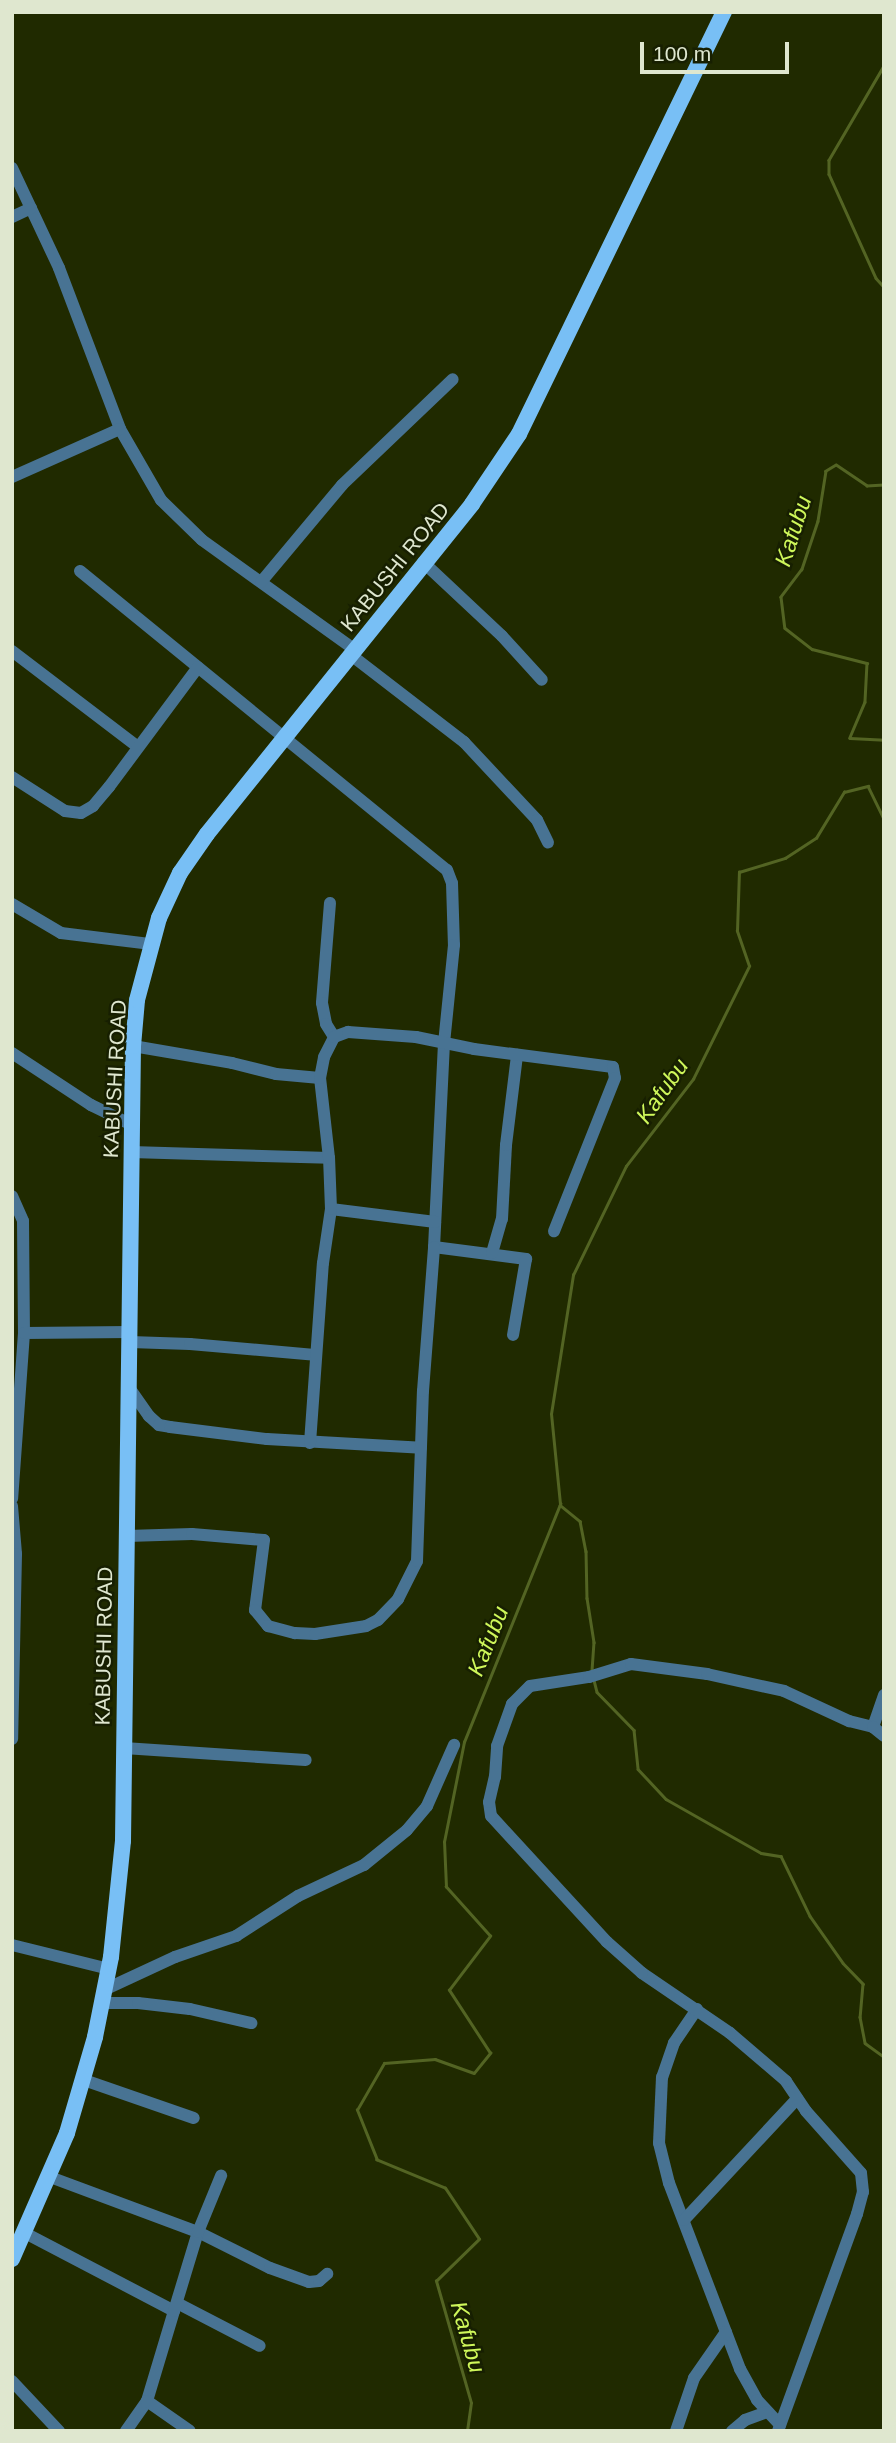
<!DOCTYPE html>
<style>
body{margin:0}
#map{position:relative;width:896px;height:2443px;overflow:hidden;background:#202a00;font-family:Arial,sans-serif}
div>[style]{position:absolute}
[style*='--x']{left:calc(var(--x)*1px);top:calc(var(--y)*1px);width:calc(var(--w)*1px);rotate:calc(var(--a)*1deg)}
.stream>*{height:2.5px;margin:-1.25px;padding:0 1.25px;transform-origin:1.25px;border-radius:1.25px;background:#536423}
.minor>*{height:12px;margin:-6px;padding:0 6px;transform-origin:6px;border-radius:6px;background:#487393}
.major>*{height:16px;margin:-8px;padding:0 8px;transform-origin:8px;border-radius:8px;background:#78bff5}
span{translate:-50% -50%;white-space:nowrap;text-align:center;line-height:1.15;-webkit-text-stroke:5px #171f01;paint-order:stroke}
.street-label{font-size:21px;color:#dfe7cf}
.water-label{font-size:23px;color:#cff75a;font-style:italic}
.frame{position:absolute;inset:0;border:14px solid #dfe7cf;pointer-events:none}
.scale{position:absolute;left:640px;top:42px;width:149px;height:32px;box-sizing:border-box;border:4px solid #dfe7cf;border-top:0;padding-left:9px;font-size:21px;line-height:24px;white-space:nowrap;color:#dfe7cf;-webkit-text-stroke:5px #171f01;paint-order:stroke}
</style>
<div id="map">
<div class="stream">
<i style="--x:884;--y:66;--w:109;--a:120.3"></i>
<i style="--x:829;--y:160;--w:14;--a:90"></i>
<i style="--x:829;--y:174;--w:114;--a:65.7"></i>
<i style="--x:876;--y:278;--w:12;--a:48"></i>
<i style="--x:884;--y:485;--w:17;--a:177"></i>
<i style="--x:867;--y:486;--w:37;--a:-146"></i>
<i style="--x:836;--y:465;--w:12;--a:149"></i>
<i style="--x:826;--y:471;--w:51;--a:99.1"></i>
<i style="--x:818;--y:521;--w:51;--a:108.4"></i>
<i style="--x:802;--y:569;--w:35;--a:127"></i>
<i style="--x:781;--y:597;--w:31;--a:83"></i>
<i style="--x:785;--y:628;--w:34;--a:38"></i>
<i style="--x:812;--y:649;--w:57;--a:14.3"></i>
<i style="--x:867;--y:663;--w:39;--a:93"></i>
<i style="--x:865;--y:702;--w:39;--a:113"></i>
<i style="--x:850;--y:738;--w:34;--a:3"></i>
<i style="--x:560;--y:1505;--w:26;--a:39"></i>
<i style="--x:580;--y:1521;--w:31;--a:79"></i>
<i style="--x:586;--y:1551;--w:47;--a:88.8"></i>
<i style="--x:587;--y:1598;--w:45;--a:81"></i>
<i style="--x:594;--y:1642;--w:28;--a:94"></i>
<i style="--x:594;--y:1680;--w:12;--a:76"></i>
<i style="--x:597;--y:1692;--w:53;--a:45.8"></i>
<i style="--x:634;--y:1730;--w:39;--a:84"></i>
<i style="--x:638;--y:1769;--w:41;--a:47"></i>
<i style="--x:666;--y:1799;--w:109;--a:29.6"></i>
<i style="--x:761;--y:1853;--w:20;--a:9"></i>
<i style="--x:781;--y:1856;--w:67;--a:64.2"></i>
<i style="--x:810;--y:1916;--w:57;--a:54.9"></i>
<i style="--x:843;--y:1963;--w:29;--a:46"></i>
<i style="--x:863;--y:1984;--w:33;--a:95"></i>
<i style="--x:860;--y:2017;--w:26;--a:79"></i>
<i style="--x:865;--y:2043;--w:24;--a:36"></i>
<i style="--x:467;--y:2431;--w:28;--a:-82"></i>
<i style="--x:471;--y:2403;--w:127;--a:-106"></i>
<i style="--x:436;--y:2281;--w:60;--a:-44.3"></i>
<i style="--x:479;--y:2239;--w:61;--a:-123.7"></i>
<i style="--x:445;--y:2188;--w:74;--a:-157.6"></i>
<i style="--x:377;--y:2160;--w:54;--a:-111.8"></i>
<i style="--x:357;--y:2110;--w:54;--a:-60.1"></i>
<i style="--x:384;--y:2063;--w:51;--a:-4.5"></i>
<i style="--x:435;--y:2059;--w:41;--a:19.7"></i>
<i style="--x:474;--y:2073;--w:26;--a:-51"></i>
<i style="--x:490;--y:2053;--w:75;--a:-123.1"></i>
<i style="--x:449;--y:1990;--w:68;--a:-52.8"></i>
<i style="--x:490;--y:1936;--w:66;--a:-131.9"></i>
<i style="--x:446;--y:1887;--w:45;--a:-92.5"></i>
<i style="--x:444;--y:1842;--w:102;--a:-78.7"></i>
<i style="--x:464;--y:1742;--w:257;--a:-68"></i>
<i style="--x:560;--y:1504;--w:90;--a:-95.7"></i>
<i style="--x:551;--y:1414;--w:141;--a:-81"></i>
<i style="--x:573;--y:1275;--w:121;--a:-64.1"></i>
<i style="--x:626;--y:1166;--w:110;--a:-52.4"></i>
<i style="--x:693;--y:1079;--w:126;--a:-63.6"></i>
<i style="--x:749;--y:966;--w:37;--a:-109"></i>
<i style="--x:737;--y:931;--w:59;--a:-88.1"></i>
<i style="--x:739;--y:872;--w:48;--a:-16.9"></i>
<i style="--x:785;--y:858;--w:37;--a:-33"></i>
<i style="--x:816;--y:838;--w:54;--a:-58.7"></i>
<i style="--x:844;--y:792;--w:25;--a:-14"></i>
<i style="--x:868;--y:786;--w:37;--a:64"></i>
</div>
<div class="minor">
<i style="--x:12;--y:168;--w:110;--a:64.8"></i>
<i style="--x:59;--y:268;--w:172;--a:69.2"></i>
<i style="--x:120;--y:429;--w:82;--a:60"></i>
<i style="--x:161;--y:500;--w:57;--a:44.3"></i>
<i style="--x:202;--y:540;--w:188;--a:35.7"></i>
<i style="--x:12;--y:217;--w:21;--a:-25"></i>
<i style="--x:12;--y:477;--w:118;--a:-24"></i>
<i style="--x:423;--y:562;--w:108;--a:43.1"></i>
<i style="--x:502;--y:636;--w:59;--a:47.7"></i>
<i style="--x:80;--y:571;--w:473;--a:39.2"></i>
<i style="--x:447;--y:870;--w:14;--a:69"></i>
<i style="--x:452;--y:883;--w:62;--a:88.2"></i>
<i style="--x:454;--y:945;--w:99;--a:95.8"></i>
<i style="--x:444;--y:1043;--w:204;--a:92.8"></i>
<i style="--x:434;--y:1247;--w:93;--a:7.4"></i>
<i style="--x:526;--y:1259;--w:77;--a:99.7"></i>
<i style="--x:261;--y:582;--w:126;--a:-50.1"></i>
<i style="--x:342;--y:485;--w:153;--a:-43.7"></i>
<i style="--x:12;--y:651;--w:158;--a:37.3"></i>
<i style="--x:351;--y:655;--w:143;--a:37.6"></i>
<i style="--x:464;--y:742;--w:107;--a:46.9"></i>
<i style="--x:537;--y:820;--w:25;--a:64"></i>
<i style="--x:12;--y:777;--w:63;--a:32.7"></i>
<i style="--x:65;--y:811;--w:16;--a:7"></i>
<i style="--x:81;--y:813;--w:14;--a:-30"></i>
<i style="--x:93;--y:806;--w:25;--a:-50"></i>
<i style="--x:109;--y:787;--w:149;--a:-53.4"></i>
<i style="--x:330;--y:903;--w:100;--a:94.6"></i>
<i style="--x:322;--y:1003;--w:21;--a:79"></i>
<i style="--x:326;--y:1024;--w:15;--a:58"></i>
<i style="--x:12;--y:904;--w:57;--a:30.6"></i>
<i style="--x:61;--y:933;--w:91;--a:7"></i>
<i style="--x:133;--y:1046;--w:100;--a:9.7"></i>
<i style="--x:232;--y:1063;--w:45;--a:14"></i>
<i style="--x:276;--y:1074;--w:44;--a:5.2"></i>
<i style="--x:12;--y:1053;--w:95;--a:33.4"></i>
<i style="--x:91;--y:1105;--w:43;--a:26"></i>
<i style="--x:131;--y:1152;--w:198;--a:1.7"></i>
<i style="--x:12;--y:1196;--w:27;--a:66"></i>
<i style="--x:23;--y:1221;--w:112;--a:89.5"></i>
<i style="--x:24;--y:1333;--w:166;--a:94.1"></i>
<i style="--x:331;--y:1209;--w:105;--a:7.1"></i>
<i style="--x:492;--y:1253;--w:35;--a:-74"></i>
<i style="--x:502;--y:1219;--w:74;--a:-86.9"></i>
<i style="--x:506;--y:1145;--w:91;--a:-83"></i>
<i style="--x:24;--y:1333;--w:106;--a:-0.5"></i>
<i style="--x:130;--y:1342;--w:60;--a:1.9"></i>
<i style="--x:190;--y:1344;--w:125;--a:5"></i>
<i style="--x:130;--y:1389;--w:33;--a:55"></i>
<i style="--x:149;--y:1416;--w:13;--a:42"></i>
<i style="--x:159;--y:1425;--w:11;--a:10"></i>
<i style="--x:170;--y:1427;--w:98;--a:7.1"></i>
<i style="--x:267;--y:1439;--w:154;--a:3.3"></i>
<i style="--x:310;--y:1443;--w:180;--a:-85.9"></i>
<i style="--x:323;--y:1263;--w:55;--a:-81.6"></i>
<i style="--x:331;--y:1209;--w:51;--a:-92.2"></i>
<i style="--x:329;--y:1158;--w:81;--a:-96.4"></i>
<i style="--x:320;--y:1078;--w:21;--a:-79"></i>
<i style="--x:324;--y:1057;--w:22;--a:-63"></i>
<i style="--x:334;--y:1037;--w:15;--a:-20"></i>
<i style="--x:348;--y:1032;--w:68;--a:4.2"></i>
<i style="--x:416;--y:1037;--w:59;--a:11.7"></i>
<i style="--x:474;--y:1049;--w:140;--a:7.4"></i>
<i style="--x:613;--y:1067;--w:11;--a:80"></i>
<i style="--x:615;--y:1078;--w:165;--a:111.7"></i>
<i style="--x:12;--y:1506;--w:48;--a:85.2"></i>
<i style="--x:16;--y:1554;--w:185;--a:91.2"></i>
<i style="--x:127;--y:1536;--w:65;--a:-1.8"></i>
<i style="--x:192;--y:1534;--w:72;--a:4.8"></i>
<i style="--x:264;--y:1540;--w:71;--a:97.3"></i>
<i style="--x:255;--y:1610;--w:21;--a:51"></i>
<i style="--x:268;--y:1626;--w:28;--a:15"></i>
<i style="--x:295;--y:1633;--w:20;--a:3"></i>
<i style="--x:315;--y:1634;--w:52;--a:-8.9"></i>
<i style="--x:366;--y:1626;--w:13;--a:-27"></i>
<i style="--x:378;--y:1620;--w:29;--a:-46"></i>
<i style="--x:398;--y:1599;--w:42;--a:-63.4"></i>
<i style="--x:417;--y:1561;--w:170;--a:-88"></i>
<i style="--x:423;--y:1391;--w:144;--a:-85.6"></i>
<i style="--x:873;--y:1727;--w:34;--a:-71"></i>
<i style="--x:124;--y:1748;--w:182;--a:3.8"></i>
<i style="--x:12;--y:1945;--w:100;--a:13.9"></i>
<i style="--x:106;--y:1989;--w:76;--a:-24.9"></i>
<i style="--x:175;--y:1957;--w:65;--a:-19"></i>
<i style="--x:236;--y:1936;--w:74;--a:-32.8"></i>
<i style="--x:298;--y:1896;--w:73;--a:-25.2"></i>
<i style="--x:364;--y:1865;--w:55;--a:-39.1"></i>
<i style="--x:407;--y:1830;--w:31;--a:-50"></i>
<i style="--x:427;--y:1806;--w:67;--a:-66.1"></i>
<i style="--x:103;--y:2003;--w:35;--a:0"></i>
<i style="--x:138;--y:2003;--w:52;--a:6.6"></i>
<i style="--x:190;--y:2009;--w:63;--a:12.9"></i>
<i style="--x:697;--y:2009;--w:41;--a:124.1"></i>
<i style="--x:674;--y:2043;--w:36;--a:109"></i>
<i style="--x:662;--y:2077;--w:66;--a:92.6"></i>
<i style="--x:659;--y:2143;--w:41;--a:76"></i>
<i style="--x:669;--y:2183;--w:199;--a:69.1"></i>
<i style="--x:740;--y:2369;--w:35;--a:61"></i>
<i style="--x:757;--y:2400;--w:34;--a:47"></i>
<i style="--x:84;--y:2080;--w:116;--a:19.1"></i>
<i style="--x:50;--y:2177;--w:158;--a:20.4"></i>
<i style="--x:198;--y:2232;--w:80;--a:26.6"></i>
<i style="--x:270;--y:2268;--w:41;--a:19.7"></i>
<i style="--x:309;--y:2282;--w:10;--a:-6"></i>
<i style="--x:319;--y:2281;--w:11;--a:-41"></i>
<i style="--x:684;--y:2220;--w:166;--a:-47"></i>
<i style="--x:25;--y:2233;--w:168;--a:27.6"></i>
<i style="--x:174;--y:2311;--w:94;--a:106.7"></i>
<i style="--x:147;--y:2401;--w:37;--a:125"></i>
<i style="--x:177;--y:2303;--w:93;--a:27.4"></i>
<i style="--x:174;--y:2311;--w:83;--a:-73.1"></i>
<i style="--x:198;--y:2232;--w:61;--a:-67.7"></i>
<i style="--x:12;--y:2381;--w:69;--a:46.8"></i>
<i style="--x:147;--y:2401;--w:52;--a:34.9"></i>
<i style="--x:676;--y:2431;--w:56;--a:-71.2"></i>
<i style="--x:694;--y:2378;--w:56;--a:-55.2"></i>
<i style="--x:732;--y:2431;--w:17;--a:-40"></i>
<i style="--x:745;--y:2420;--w:23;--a:-20"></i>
<i style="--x:778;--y:2431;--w:231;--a:-70"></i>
<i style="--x:857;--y:2214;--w:23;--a:-75"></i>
<i style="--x:863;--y:2192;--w:19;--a:-96"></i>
<i style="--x:861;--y:2173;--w:83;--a:-131.6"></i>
<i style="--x:806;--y:2111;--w:36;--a:-124"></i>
<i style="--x:786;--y:2081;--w:74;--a:-139.4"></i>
<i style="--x:730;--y:2033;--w:107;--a:-145.7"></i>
<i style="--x:642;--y:1973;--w:47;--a:-138.5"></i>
<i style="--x:607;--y:1942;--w:171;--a:-132.6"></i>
<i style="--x:491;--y:1816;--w:14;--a:-98"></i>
<i style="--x:489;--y:1802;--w:26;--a:-77"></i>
<i style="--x:495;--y:1777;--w:31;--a:-86"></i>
<i style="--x:497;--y:1746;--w:45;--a:-70.3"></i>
<i style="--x:512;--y:1704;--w:25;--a:-45"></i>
<i style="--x:530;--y:1686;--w:60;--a:-8.7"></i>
<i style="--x:589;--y:1677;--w:44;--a:-17.2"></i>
<i style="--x:631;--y:1664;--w:77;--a:7.5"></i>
<i style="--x:707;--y:1674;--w:79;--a:12.4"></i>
<i style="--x:784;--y:1691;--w:72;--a:24.8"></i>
<i style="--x:849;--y:1721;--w:25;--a:14"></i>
<i style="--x:873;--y:1727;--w:14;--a:39"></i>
</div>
<div class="major">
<i style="--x:12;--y:2259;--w:137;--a:-66.4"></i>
<i style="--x:67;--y:2133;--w:100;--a:-73.7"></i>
<i style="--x:95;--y:2037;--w:82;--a:-78.7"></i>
<i style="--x:111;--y:1957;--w:117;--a:-84.1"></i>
<i style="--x:123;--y:1841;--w:795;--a:-89.28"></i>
<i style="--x:133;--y:1046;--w:46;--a:-85"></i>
<i style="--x:137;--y:1000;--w:85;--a:-75"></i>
<i style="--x:159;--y:918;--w:50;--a:-65"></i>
<i style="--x:180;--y:873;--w:47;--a:-55.3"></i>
<i style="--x:207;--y:834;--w:423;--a:-51.2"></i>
<i style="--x:472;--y:504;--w:84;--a:-56.1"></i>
<i style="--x:519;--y:434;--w:469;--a:-64.1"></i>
</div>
<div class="street-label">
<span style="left:395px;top:567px;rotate:-51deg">KABUSHI ROAD</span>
<span style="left:115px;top:1079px;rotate:-87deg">KABUSHI ROAD</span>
<span style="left:104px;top:1646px;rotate:-89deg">KABUSHI ROAD</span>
</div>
<div class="water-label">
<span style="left:793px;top:531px;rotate:-72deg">Kafubu</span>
<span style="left:662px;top:1091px;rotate:-55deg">Kafubu</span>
<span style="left:488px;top:1641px;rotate:-68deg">Kafubu</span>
<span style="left:468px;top:2337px;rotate:74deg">Kafubu</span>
</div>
<div class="frame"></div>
<div class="scale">100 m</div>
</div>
